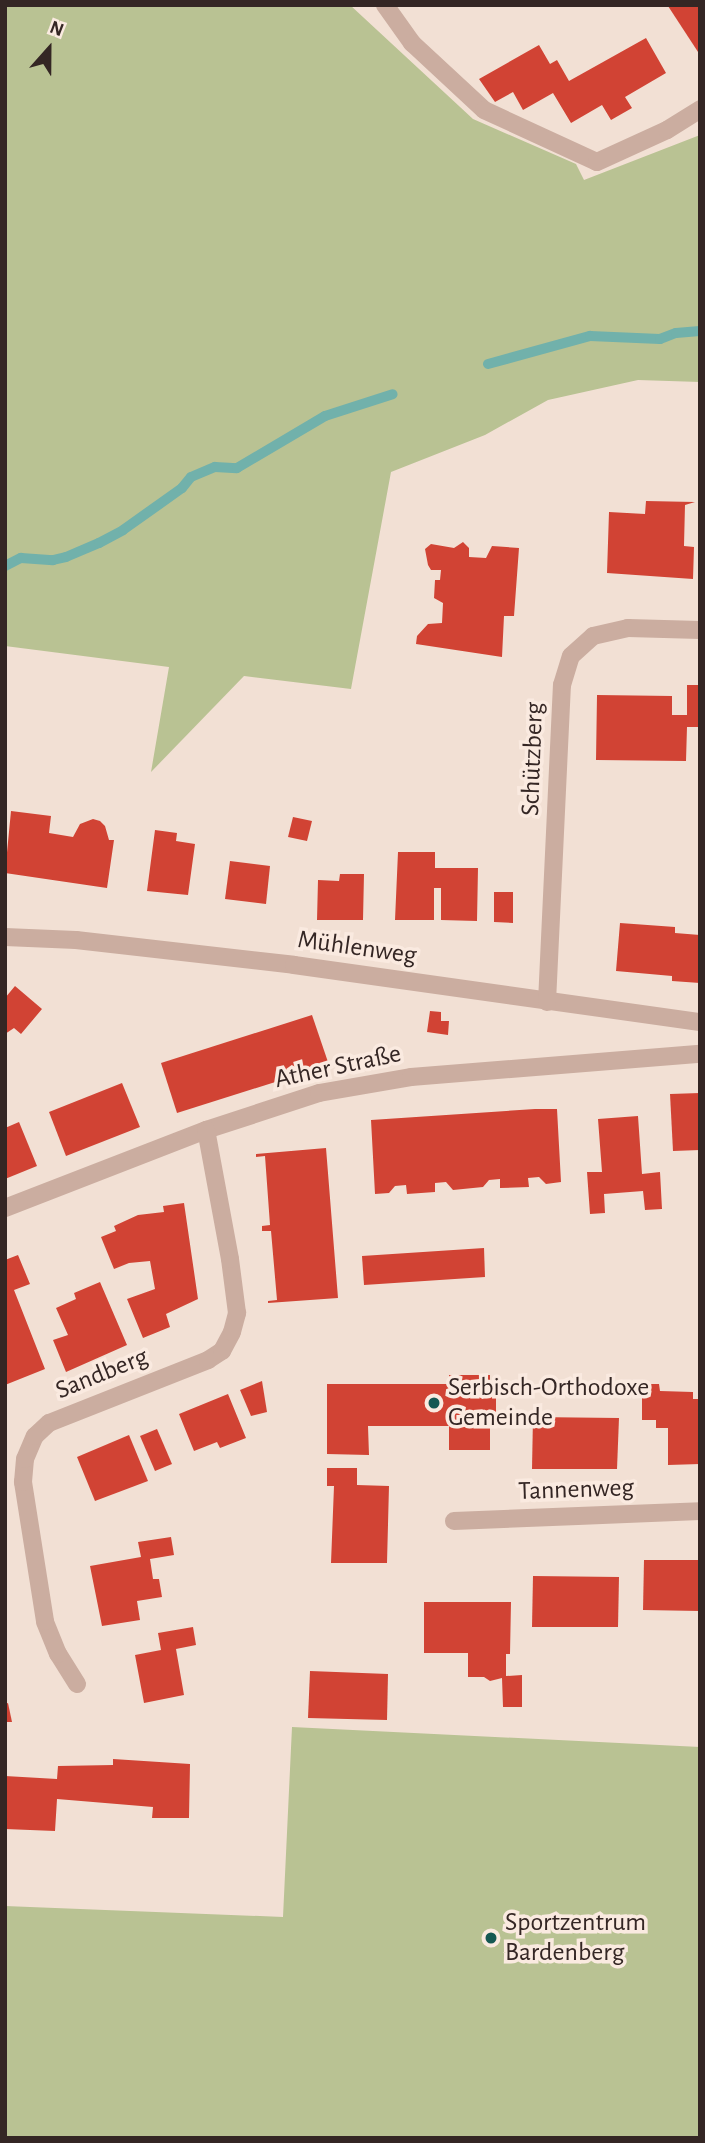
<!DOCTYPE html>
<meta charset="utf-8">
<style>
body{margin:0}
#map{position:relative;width:705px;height:2143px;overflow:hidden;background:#f2e0d4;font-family:"Alegreya Sans",sans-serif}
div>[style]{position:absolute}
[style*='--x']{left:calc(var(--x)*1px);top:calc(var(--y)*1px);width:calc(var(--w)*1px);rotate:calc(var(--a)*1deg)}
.green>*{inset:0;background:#b9c293}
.stream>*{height:10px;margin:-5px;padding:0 5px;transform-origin:5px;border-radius:5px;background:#71b1ab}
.building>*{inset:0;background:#d14334}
.service>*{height:18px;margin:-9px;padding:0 9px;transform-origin:9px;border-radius:9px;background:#cbada0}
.minor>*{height:18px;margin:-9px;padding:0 9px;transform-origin:9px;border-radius:9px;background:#cbada0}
.dots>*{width:19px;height:19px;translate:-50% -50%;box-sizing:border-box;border:4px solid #faeae0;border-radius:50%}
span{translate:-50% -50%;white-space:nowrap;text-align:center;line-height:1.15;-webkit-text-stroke:7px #faeae0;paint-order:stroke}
.street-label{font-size:26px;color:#342624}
.poi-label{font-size:26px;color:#342624}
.left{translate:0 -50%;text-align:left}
.frame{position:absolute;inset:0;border:7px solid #342624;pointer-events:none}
.north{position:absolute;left:14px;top:14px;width:70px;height:70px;-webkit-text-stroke:5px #faeae0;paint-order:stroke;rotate:21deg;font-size:19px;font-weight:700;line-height:28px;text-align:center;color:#342624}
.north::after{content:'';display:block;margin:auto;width:24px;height:32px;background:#342624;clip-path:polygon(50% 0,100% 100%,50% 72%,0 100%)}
</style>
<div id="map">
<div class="green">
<i style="clip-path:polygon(5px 5px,350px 5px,473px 119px,576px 164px,584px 180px,700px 135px,700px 382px,638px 380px,548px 400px,485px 435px,391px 472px,351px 689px,244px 676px,151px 772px,169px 667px,5px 646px)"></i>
<i style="clip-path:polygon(292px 1727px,700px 1747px,700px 2138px,5px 2138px,5px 1906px,283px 1917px)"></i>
</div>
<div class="stream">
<i style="--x:488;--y:364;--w:106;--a:-15.4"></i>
<i style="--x:590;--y:336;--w:70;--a:2.5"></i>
<i style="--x:660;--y:339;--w:17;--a:-21"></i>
<i style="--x:676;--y:333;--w:24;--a:-5"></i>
<i style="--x:5;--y:566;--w:18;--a:-27"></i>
<i style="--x:21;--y:558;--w:32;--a:4"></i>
<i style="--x:53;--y:560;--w:13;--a:-13"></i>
<i style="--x:66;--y:557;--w:36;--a:-23"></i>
<i style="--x:99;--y:543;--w:27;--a:-28"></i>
<i style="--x:123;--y:530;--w:72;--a:-35.4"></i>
<i style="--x:182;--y:488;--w:14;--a:-51"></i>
<i style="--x:191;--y:477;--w:26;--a:-23"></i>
<i style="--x:215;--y:467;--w:22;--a:3"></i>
<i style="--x:237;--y:468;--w:102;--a:-30.6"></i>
<i style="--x:325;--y:416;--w:71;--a:-17.9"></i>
</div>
<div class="building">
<i style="clip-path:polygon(670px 5px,700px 5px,700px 55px,668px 6px)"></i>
<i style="clip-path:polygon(646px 38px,666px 73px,625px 97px,632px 108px,611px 120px,602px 105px,571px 123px,553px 93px,523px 110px,513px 92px,495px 102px,479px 79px,539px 45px,550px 64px,557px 60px,569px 81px)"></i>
<i style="clip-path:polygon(646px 501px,695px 502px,685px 505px,684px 546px,694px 547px,693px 579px,607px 573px,609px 512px,645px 514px)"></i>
<i style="clip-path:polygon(463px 542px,469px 548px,469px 557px,486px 558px,492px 546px,519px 548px,514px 616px,504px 616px,502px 657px,416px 644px,417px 636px,428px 624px,442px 623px,443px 603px,434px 598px,435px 580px,440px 580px,441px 570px,431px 570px,428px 565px,425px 549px,431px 544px,454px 548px)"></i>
<i style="clip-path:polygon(687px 685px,700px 685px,700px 727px,687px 727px,686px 761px,596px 760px,597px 695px,672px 696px,672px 715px,687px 715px)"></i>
<i style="clip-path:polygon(11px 811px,51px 816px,49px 833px,73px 837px,80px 824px,93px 819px,100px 821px,105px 826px,109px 840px,114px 840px,107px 888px,5px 873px)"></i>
<i style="clip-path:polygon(293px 817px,312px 821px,307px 841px,288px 837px)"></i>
<i style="clip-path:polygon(155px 830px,177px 833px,176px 841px,195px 844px,188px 895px,147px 891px)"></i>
<i style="clip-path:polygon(398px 852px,435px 852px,435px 868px,478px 868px,477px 921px,441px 920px,441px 888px,434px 888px,434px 920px,395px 920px)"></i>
<i style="clip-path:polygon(230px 861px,270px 866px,266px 904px,225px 899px)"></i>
<i style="clip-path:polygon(340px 874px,364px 874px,363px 920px,317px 920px,318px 880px,339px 881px)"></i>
<i style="clip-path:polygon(494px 892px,513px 892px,513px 923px,494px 922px)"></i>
<i style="clip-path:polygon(620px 923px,675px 927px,675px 933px,700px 935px,700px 983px,672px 981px,672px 976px,616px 971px)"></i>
<i style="clip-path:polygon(15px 986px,42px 1009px,21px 1034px,14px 1028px,5px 1034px,5px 998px)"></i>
<i style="clip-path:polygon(430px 1011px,441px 1012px,441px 1021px,449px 1021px,448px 1035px,427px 1032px)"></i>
<i style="clip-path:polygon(312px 1015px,329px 1065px,177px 1113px,161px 1063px)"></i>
<i style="clip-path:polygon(122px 1083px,140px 1127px,66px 1156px,49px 1112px)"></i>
<i style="clip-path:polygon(700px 1093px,700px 1150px,673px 1151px,670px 1094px)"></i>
<i style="clip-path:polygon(535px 1109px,557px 1109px,561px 1182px,546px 1184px,539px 1177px,528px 1178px,529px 1187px,500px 1188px,500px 1179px,489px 1180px,483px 1187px,453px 1190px,446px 1182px,435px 1183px,435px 1192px,407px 1194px,406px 1185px,395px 1186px,389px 1193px,375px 1194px,371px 1120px)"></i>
<i style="clip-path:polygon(638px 1116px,642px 1174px,660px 1172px,662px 1209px,645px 1210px,643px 1191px,604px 1194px,605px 1213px,590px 1214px,587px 1172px,602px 1172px,598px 1119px)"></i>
<i style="clip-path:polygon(19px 1122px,37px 1166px,5px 1179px,5px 1128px)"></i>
<i style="clip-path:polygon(326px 1148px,338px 1298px,268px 1303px,268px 1301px,277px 1300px,271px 1231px,262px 1231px,262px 1226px,270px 1225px,265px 1156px,256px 1157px,256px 1154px)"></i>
<i style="clip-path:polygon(184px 1203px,198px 1299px,166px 1314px,170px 1327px,143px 1338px,127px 1299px,155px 1289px,150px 1261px,129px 1263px,114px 1269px,101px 1237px,116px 1231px,114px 1226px,138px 1215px,164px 1212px,163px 1206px)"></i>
<i style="clip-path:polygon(484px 1248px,485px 1277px,364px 1285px,362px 1256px)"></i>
<i style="clip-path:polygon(18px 1255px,30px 1284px,14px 1290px,45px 1369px,5px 1385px,5px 1260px)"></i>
<i style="clip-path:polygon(100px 1282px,127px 1345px,66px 1372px,53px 1340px,68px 1335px,56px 1308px,76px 1299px,74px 1293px)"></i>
<i style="clip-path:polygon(449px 1375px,490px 1375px,490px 1390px,496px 1390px,496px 1421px,490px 1420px,490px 1450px,449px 1450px,449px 1426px,368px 1426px,369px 1455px,327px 1454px,327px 1384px,449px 1384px)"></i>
<i style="clip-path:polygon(262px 1381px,267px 1412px,251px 1416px,240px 1390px)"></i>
<i style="clip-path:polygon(642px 1384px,659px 1384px,660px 1391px,693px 1392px,693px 1399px,700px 1399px,700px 1464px,668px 1465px,668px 1428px,656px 1428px,656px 1420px,642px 1420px)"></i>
<i style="clip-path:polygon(228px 1394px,246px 1438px,220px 1448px,217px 1442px,194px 1451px,179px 1414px)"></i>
<i style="clip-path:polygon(533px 1417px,619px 1418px,617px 1469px,532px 1469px)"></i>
<i style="clip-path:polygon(157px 1429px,172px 1464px,155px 1471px,140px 1436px)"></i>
<i style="clip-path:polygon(129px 1435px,148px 1481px,95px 1501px,77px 1457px)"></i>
<i style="clip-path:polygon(327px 1468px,357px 1468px,357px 1485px,389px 1486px,387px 1563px,331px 1563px,334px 1486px,327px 1486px)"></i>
<i style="clip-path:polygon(171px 1537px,174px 1555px,150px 1559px,153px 1579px,159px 1579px,162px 1597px,137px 1601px,140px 1620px,102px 1626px,90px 1566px,141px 1557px,138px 1542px)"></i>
<i style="clip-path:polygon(644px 1560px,700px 1560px,700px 1611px,643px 1610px)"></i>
<i style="clip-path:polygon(533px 1576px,619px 1577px,618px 1627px,532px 1627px)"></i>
<i style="clip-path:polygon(424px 1602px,511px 1602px,510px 1654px,506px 1654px,506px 1676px,522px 1675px,522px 1707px,503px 1707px,502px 1678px,490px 1681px,484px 1677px,468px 1677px,468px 1653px,424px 1653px)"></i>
<i style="clip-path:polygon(193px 1627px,196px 1645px,176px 1649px,184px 1695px,144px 1703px,135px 1655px,161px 1650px,158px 1633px)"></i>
<i style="clip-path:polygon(310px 1671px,388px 1674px,387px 1720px,308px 1718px)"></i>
<i style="clip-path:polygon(8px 1703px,12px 1722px,5px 1722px,5px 1704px)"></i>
<i style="clip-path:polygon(113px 1759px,190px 1764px,189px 1818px,152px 1818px,153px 1807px,57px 1799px,55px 1831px,5px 1829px,5px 1776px,57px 1779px,58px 1766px,113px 1765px)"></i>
</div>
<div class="service">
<i style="--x:385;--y:5;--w:47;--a:54.6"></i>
<i style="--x:412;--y:43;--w:98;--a:42.9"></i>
<i style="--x:484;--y:110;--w:124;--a:24.7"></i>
</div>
<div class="minor">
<i style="--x:597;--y:162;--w:77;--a:-24.6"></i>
<i style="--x:667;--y:130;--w:39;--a:-32"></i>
<i style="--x:5;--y:937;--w:71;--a:2.4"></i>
<i style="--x:76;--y:940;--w:219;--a:6.5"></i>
<i style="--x:294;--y:965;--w:410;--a:8"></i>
<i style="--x:547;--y:1002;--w:317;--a:-87.3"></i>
<i style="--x:562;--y:685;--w:30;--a:-73"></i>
<i style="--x:571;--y:656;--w:30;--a:-42"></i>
<i style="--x:593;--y:636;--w:36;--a:-13"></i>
<i style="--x:628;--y:628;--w:72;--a:1.6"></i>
<i style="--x:5;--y:1208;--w:216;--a:-21.2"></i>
<i style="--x:206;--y:1130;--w:119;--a:-18.1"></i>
<i style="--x:319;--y:1093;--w:93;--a:-9.9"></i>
<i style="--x:411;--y:1077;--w:290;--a:-4.6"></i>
<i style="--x:454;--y:1521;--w:246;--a:-2.3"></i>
<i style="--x:77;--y:1684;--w:36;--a:-122"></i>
<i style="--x:58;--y:1654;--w:35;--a:-112"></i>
<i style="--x:45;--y:1621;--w:141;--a:-99"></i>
<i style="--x:23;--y:1482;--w:23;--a:-85"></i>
<i style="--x:25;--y:1459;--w:25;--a:-67"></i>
<i style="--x:35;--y:1436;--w:19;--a:-43"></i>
<i style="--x:49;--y:1423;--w:171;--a:-21.6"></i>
<i style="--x:208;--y:1360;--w:17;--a:-33"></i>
<i style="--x:222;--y:1351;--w:21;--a:-62"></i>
<i style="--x:232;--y:1332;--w:20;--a:-75"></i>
<i style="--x:237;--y:1313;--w:54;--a:-97.4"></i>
<i style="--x:230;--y:1259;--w:131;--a:-100.5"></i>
</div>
<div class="dots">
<i style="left:434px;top:1403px;background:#165853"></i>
<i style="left:491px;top:1938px;background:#165853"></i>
</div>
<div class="street-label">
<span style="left:533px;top:759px;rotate:-88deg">Schützberg</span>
<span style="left:357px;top:948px;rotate:8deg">Mühlenweg</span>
<span style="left:338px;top:1067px;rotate:-12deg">Ather Straße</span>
<span style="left:102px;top:1374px;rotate:-22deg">Sandberg</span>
<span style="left:576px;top:1490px;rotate:-2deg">Tannenweg</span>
</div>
<div class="poi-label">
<span class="left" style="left:448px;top:1403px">Serbisch-Orthodoxe<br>Gemeinde</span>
<span class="left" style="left:505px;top:1938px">Sportzentrum<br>Bardenberg</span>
</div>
<div class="frame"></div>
<div class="north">N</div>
</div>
